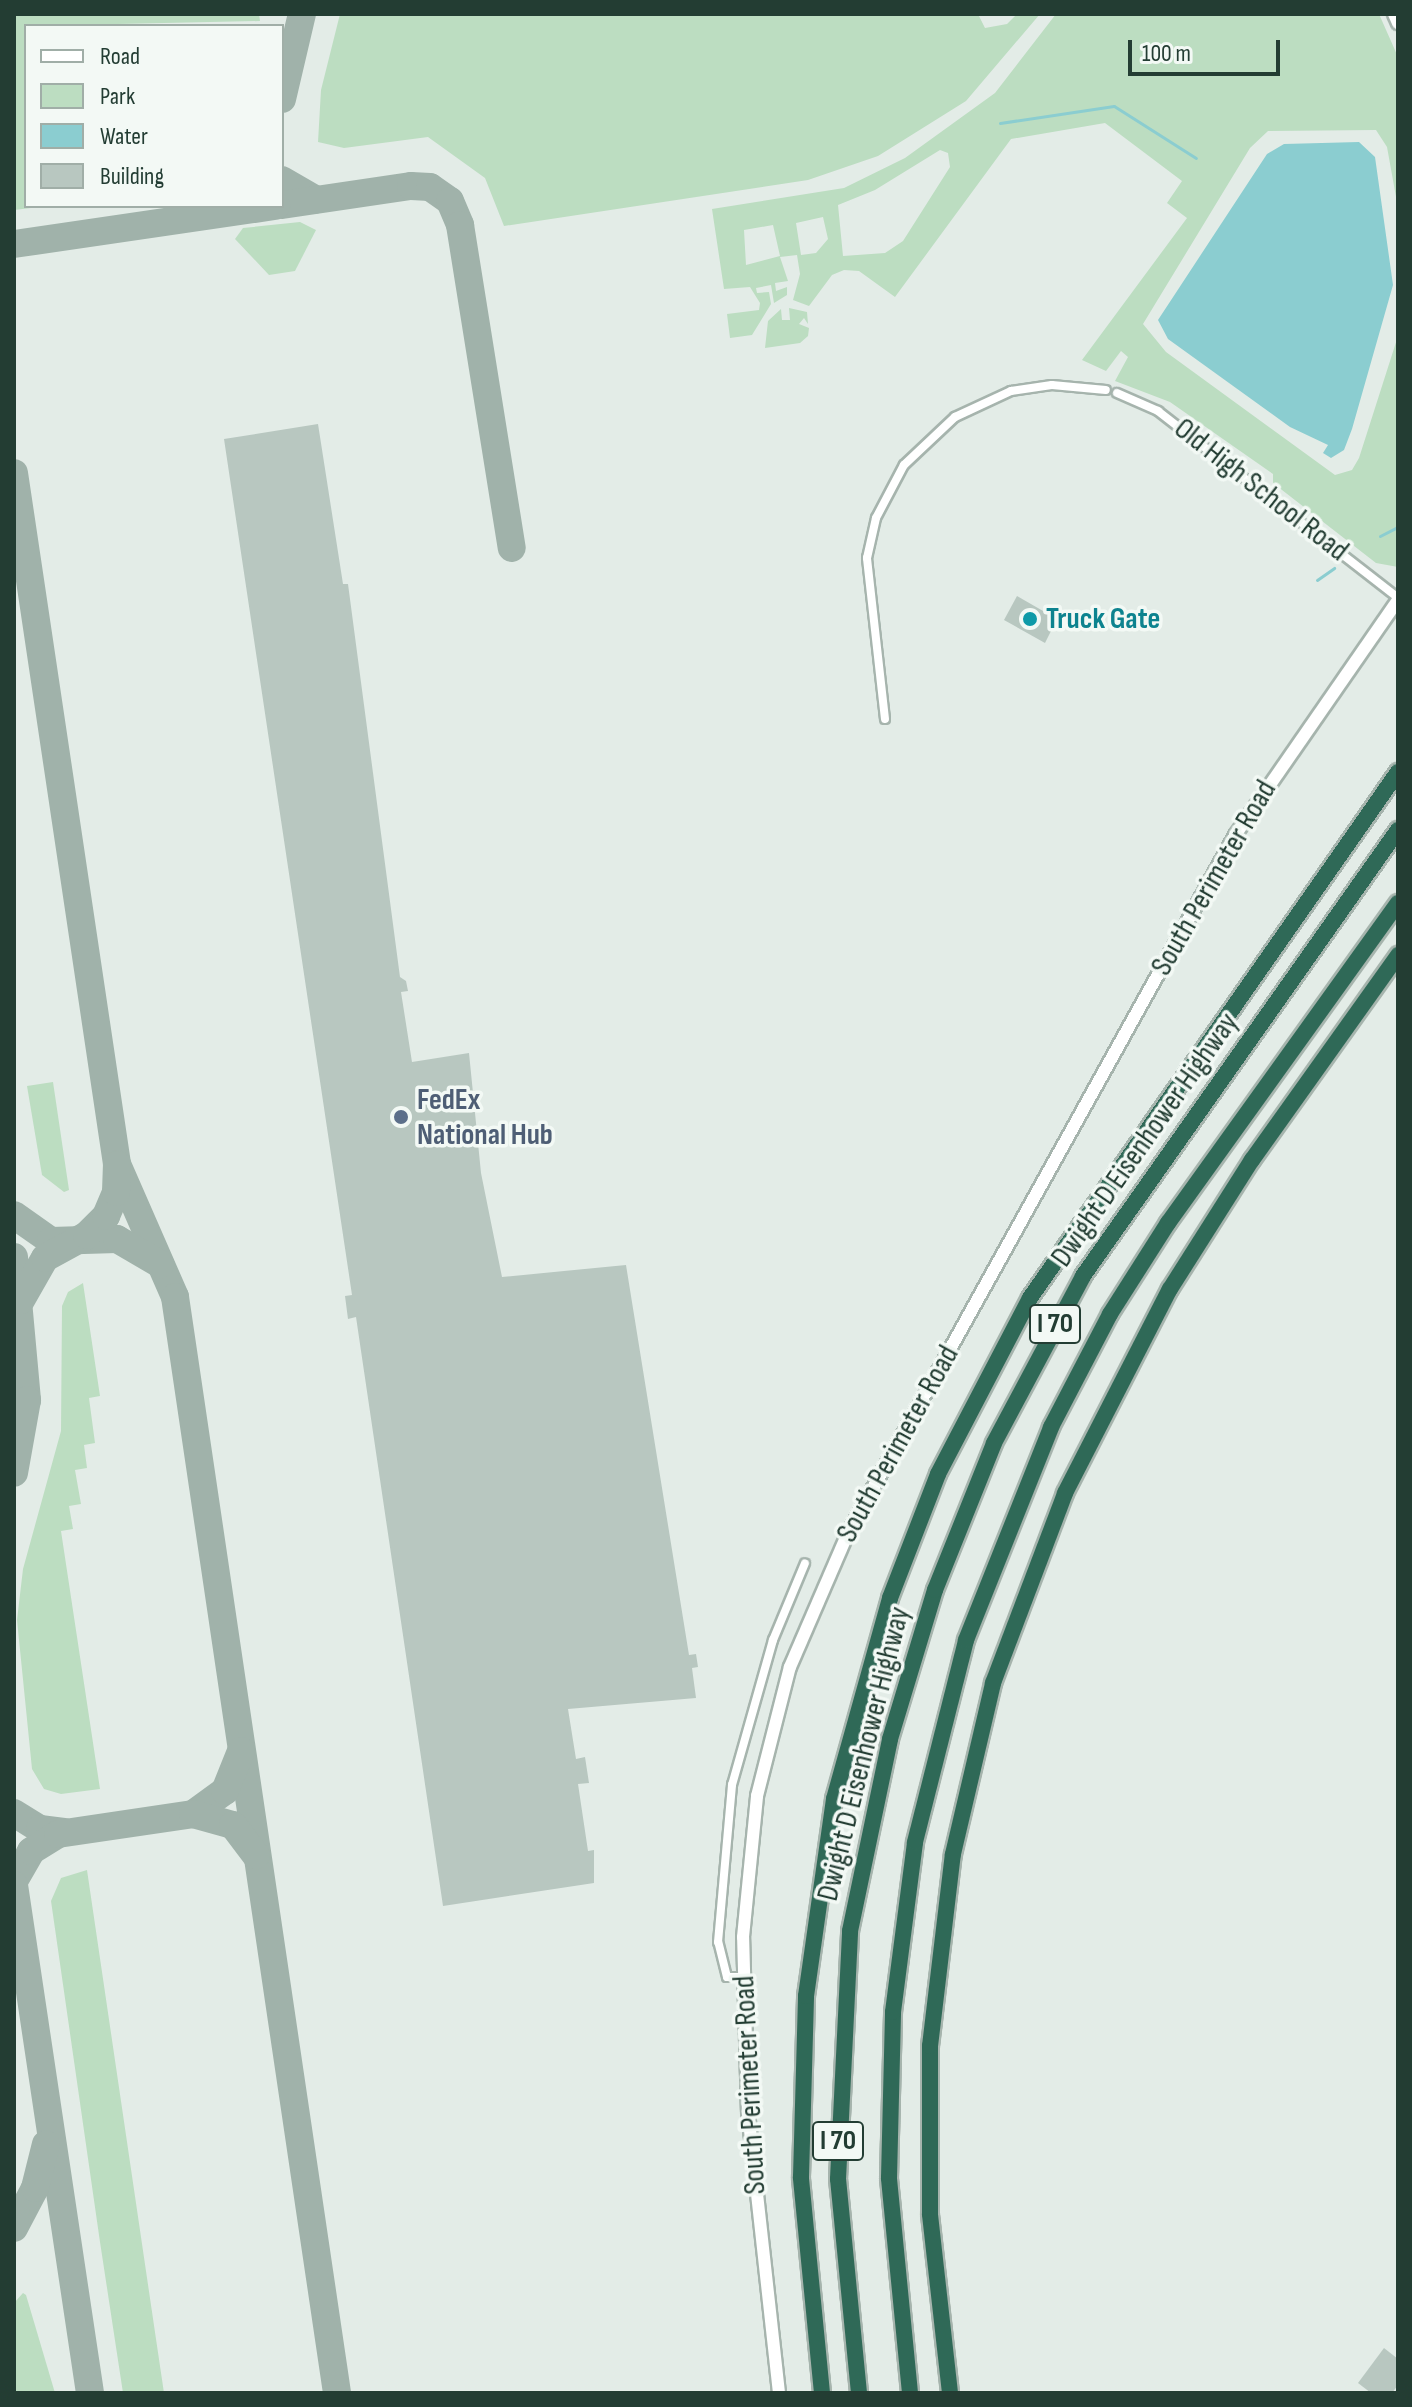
<!DOCTYPE html>
<style>
body{margin:0}
#map{position:relative;width:1412px;height:2407px;overflow:hidden;background:#e3ece7;font-family:"Sofia Sans Condensed",sans-serif}
div>[style]{position:absolute}
[style*='--x']{left:calc(var(--x)*1px);top:calc(var(--y)*1px);width:calc(var(--w)*1px);rotate:calc(var(--a)*1deg)}
.green>*{inset:0;background:#bcddc1}
.water>*{inset:0;background:#8bcdd0}
.stream>*{height:3px;margin:-1.5px;padding:0 1.5px;transform-origin:1.5px;border-radius:1.5px;background:#8bcdd0}
.taxiway>*{height:28px;margin:-14px;padding:0 14px;transform-origin:14px;border-radius:14px;background:#a0b2aa}
.building>*{inset:0;background:#b8c7c0}
.roads{filter:drop-shadow(2px 0 #a6b4ad) drop-shadow(-2px 0 #a6b4ad) drop-shadow(0 2px #a6b4ad) drop-shadow(0 -2px #a6b4ad)}
.street>*{height:8px;margin:-4px;padding:0 4px;transform-origin:4px;border-radius:4px;background:#fff}
.secondary>*{height:12px;margin:-6px;padding:0 6px;transform-origin:6px;border-radius:6px;background:#fff}
.highway>*{height:16px;margin:-8px;padding:0 8px;transform-origin:8px;border-radius:8px;background:#2f6957}
.dots>*{width:22px;height:22px;translate:-50% -50%;box-sizing:border-box;border:4px solid #f3f9f5;border-radius:50%}
span{translate:-50% -50%;white-space:nowrap;text-align:center;line-height:1.15;-webkit-text-stroke:7px #f3f9f5;paint-order:stroke}
.shield-label span{padding:2px 6px;background:#f3f9f5;border:2px solid;border-radius:6px;-webkit-text-stroke-width:0}
.shield-label{font-size:28px;color:#233d33;font-weight:700}
.street-label{font-size:30px;color:#233d33}
.culture-label{font-size:30px;color:#0d838f;font-weight:700}
.left{translate:0 -50%;text-align:left}
.service-label{font-size:30px;color:#4e5e75;font-weight:700}
.frame{position:absolute;inset:0;border:16px solid #233d33;pointer-events:none}
.legend{position:absolute;left:24px;top:24px;width:260px;height:184px;box-sizing:border-box;background:#f3f9f5;border:2px solid #a0aea7;margin:0;padding:10px 14px;list-style:none;font-size:24px;color:#233d33}
.legend li{display:flex;align-items:center;gap:16px;height:40px}
.legend b{width:40px;border:2px solid #a0aea7}
.scale{position:absolute;left:1128px;top:40px;width:152px;height:36px;box-sizing:border-box;border:4px solid #233d33;border-top:0;padding-left:10px;font-size:24px;line-height:28px;white-space:nowrap;color:#233d33;-webkit-text-stroke:6px #f3f9f5;paint-order:stroke}
</style>
<div id="map">
<div class="green">
<i style="clip-path:polygon(14px 14px,259px 14px,260px 21px,26px 26px,26px 206px,48px 206px,14px 210px)"></i>
<i style="clip-path:polygon(340px 14px,978px 14px,985px 28px,1007px 24px,1017px 14px,1040px 14px,966px 101px,878px 156px,808px 180px,504px 226px,485px 178px,428px 137px,344px 148px,318px 142px,321px 90px)"></i>
<i style="clip-path:polygon(evenodd,1056px 14px,1379px 14px,1398px 57px,1398px 208px,1387px 147px,1376px 130px,1268px 131px,1250px 148px,1143px 324px,1166px 352px,1335px 475px,1352px 470px,1359px 458px,1398px 336px,1398px 567px,1376px 563px,1273px 483px,1273px 474px,1170px 402px,1115px 381px,1128px 357px,1121px 351px,1106px 371px,1082px 360px,1187px 218px,1167px 203px,1182px 181px,1105px 123px,1011px 139px,895px 297px,859px 271px,844px 270px,832px 275px,809px 306px,793px 300px,800px 274px,797px 255px,780px 257px,788px 281px,775px 283px,776px 291px,787px 287px,787px 295px,774px 303px,771px 285px,756px 288px,757px 293px,769px 292px,771px 304px,752px 335px,730px 338px,727px 314px,759px 310px,760px 303px,750px 287px,724px 289px,712px 209px,844px 188px,905px 158px,995px 93px,1056px 14px,940px 150px,948px 153px,950px 167px,903px 241px,885px 253px,843px 256px,838px 205px,875px 190px,940px 150px,1056px 14px,823px 217px,828px 239px,816px 253px,801px 255px,796px 223px,823px 217px,1056px 14px,773px 225px,780px 256px,746px 265px,744px 230px,773px 225px)"></i>
<i style="clip-path:polygon(300px 222px,316px 230px,295px 271px,269px 275px,235px 239px,243px 228px)"></i>
<i style="clip-path:polygon(789px 308px,807px 312px,808px 324px,804px 318px,799px 324px,809px 328px,808px 336px,800px 343px,765px 348px,768px 321px,781px 309px,782px 320px,790px 320px)"></i>
<i style="clip-path:polygon(53px 1082px,69px 1190px,64px 1192px,42px 1175px,27px 1086px)"></i>
<i style="clip-path:polygon(83px 1283px,100px 1396px,89px 1398px,95px 1443px,84px 1445px,87px 1468px,75px 1470px,81px 1504px,69px 1506px,73px 1529px,61px 1531px,100px 1789px,61px 1794px,44px 1789px,32px 1769px,17px 1620px,23px 1569px,61px 1431px,62px 1306px,68px 1292px)"></i>
<i style="clip-path:polygon(87px 1870px,156px 2339px,164px 2393px,123px 2393px,100px 2242px,51px 1901px,61px 1878px)"></i>
<i style="clip-path:polygon(23px 2293px,26px 2295px,55px 2393px,14px 2393px,14px 2303px)"></i>
</div>
<div class="water">
<i style="clip-path:polygon(1359px 142px,1375px 157px,1393px 285px,1352px 429px,1344px 450px,1331px 458px,1323px 453px,1328px 445px,1290px 427px,1168px 339px,1158px 320px,1267px 154px,1284px 144px)"></i>
</div>
<div class="stream">
<i style="--x:1000;--y:123;--w:115;--a:-8.5"></i>
<i style="--x:1114;--y:106;--w:97;--a:32.4"></i>
<i style="--x:1380;--y:536;--w:20;--a:-27"></i>
<i style="--x:1317;--y:580;--w:21;--a:-35"></i>
</div>
<div class="taxiway">
<i style="--x:282;--y:99;--w:87;--a:-76.8"></i>
<i style="--x:282;--y:180;--w:39;--a:30"></i>
<i style="--x:282;--y:205;--w:130;--a:-8.4"></i>
<i style="--x:411;--y:186;--w:19;--a:3"></i>
<i style="--x:430;--y:187;--w:24;--a:35"></i>
<i style="--x:450;--y:201;--w:26;--a:67"></i>
<i style="--x:460;--y:225;--w:327;--a:80.9"></i>
<i style="--x:14;--y:244;--w:265;--a:-8.3"></i>
<i style="--x:14;--y:473;--w:699;--a:81.52"></i>
<i style="--x:117;--y:1164;--w:145;--a:66.4"></i>
<i style="--x:175;--y:1297;--w:1108;--a:81.59"></i>
<i style="--x:14;--y:1215;--w:45;--a:35.1"></i>
<i style="--x:51;--y:1241;--w:66;--a:-1.7"></i>
<i style="--x:117;--y:1239;--w:50;--a:30.2"></i>
<i style="--x:14;--y:1257;--w:144;--a:84.8"></i>
<i style="--x:27;--y:1400;--w:74;--a:100.1"></i>
<i style="--x:21;--y:1300;--w:48;--a:-60.3"></i>
<i style="--x:45;--y:1258;--w:48;--a:-28.7"></i>
<i style="--x:87;--y:1235;--w:27;--a:-45"></i>
<i style="--x:106;--y:1216;--w:26;--a:-67"></i>
<i style="--x:116;--y:1192;--w:27;--a:-88"></i>
<i style="--x:14;--y:1813;--w:31;--a:32"></i>
<i style="--x:40;--y:1829;--w:24;--a:7"></i>
<i style="--x:193;--y:1814;--w:39;--a:-36"></i>
<i style="--x:225;--y:1791;--w:43;--a:-68.2"></i>
<i style="--x:14;--y:1881;--w:34;--a:-60"></i>
<i style="--x:31;--y:1851;--w:32;--a:-32"></i>
<i style="--x:58;--y:1834;--w:136;--a:-8.4"></i>
<i style="--x:193;--y:1814;--w:41;--a:15.4"></i>
<i style="--x:233;--y:1825;--w:38;--a:53"></i>
<i style="--x:14;--y:1885;--w:514;--a:81.49"></i>
<i style="--x:14;--y:2228;--w:45;--a:-62.3"></i>
<i style="--x:35;--y:2188;--w:45;--a:-76"></i>
</div>
<div class="building">
<i style="clip-path:polygon(318px 424px,343px 584px,348px 584px,400px 977px,406px 981px,408px 991px,401px 992px,412px 1062px,469px 1053px,481px 1173px,502px 1277px,626px 1265px,689px 1655px,696px 1654px,698px 1667px,692px 1668px,696px 1698px,568px 1709px,576px 1759px,585px 1757px,589px 1783px,578px 1784px,588px 1851px,594px 1850px,594px 1883px,443px 1906px,356px 1317px,348px 1319px,345px 1296px,352px 1295px,224px 439px)"></i>
<i style="clip-path:polygon(1017px 596px,1057px 619px,1045px 643px,1004px 620px)"></i>
<i style="clip-path:polygon(1384px 2348px,1398px 2359px,1398px 2385px,1392px 2393px,1371px 2393px,1358px 2383px)"></i>
</div>
<div class="roads">
<div class="street">
<i style="--x:1117;--y:393;--w:45;--a:23.7"></i>
<i style="--x:1158;--y:411;--w:304;--a:37.9"></i>
<i style="--x:885;--y:719;--w:162;--a:-96.4"></i>
<i style="--x:867;--y:558;--w:41;--a:-77.3"></i>
<i style="--x:876;--y:518;--w:60;--a:-62.2"></i>
<i style="--x:904;--y:465;--w:70;--a:-43.3"></i>
<i style="--x:955;--y:417;--w:62;--a:-24.9"></i>
<i style="--x:1011;--y:391;--w:41;--a:-8.3"></i>
<i style="--x:1052;--y:385;--w:54;--a:5.3"></i>
<i style="--x:743;--y:1977;--w:16;--a:180"></i>
<i style="--x:727;--y:1977;--w:36;--a:-104"></i>
<i style="--x:718;--y:1942;--w:158;--a:-84.9"></i>
<i style="--x:732;--y:1785;--w:151;--a:-74.2"></i>
<i style="--x:773;--y:1640;--w:83;--a:-67.4"></i>
</div>
<div class="secondary">
<i style="--x:1394;--y:14;--w:10;--a:66"></i>
<i style="--x:779;--y:2393;--w:282;--a:-96.3"></i>
<i style="--x:748;--y:2113;--w:176;--a:-91.6"></i>
<i style="--x:743;--y:1937;--w:142;--a:-84.3"></i>
<i style="--x:757;--y:1796;--w:133;--a:-75.7"></i>
<i style="--x:790;--y:1667;--w:146;--a:-66.6"></i>
<i style="--x:848;--y:1533;--w:799;--a:-60.97"></i>
<i style="--x:1236;--y:834;--w:285;--a:-55.3"></i>
</div>
<div class="highway">
<i style="--x:822;--y:2393;--w:217;--a:-95.6"></i>
<i style="--x:801;--y:2177;--w:181;--a:-88.4"></i>
<i style="--x:806;--y:1996;--w:199;--a:-81.9"></i>
<i style="--x:834;--y:1799;--w:209;--a:-74.4"></i>
<i style="--x:890;--y:1598;--w:133;--a:-68.8"></i>
<i style="--x:938;--y:1474;--w:199;--a:-62.4"></i>
<i style="--x:1030;--y:1298;--w:642;--a:-55.02"></i>
<i style="--x:859;--y:2393;--w:215;--a:-95.6"></i>
<i style="--x:838;--y:2179;--w:248;--a:-87.2"></i>
<i style="--x:850;--y:1931;--w:196;--a:-78.2"></i>
<i style="--x:890;--y:1739;--w:156;--a:-73.2"></i>
<i style="--x:935;--y:1590;--w:158;--a:-68.1"></i>
<i style="--x:994;--y:1443;--w:189;--a:-61.9"></i>
<i style="--x:1083;--y:1276;--w:546;--a:-54.77"></i>
<i style="--x:910;--y:2393;--w:216;--a:-95.6"></i>
<i style="--x:889;--y:2178;--w:166;--a:-88.6"></i>
<i style="--x:893;--y:2012;--w:171;--a:-82.6"></i>
<i style="--x:915;--y:1842;--w:208;--a:-75.8"></i>
<i style="--x:966;--y:1640;--w:229;--a:-68.2"></i>
<i style="--x:1051;--y:1427;--w:127;--a:-62.4"></i>
<i style="--x:1110;--y:1314;--w:108;--a:-57.5"></i>
<i style="--x:1168;--y:1223;--w:394;--a:-54.3"></i>
<i style="--x:950;--y:2393;--w:180;--a:-96.4"></i>
<i style="--x:930;--y:2214;--w:168;--a:-90"></i>
<i style="--x:930;--y:2046;--w:193;--a:-83.2"></i>
<i style="--x:953;--y:1854;--w:176;--a:-76.8"></i>
<i style="--x:993;--y:1683;--w:203;--a:-69.2"></i>
<i style="--x:1065;--y:1493;--w:229;--a:-62.8"></i>
<i style="--x:1170;--y:1289;--w:153;--a:-57.6"></i>
<i style="--x:1252;--y:1160;--w:252;--a:-54.5"></i>
</div>
</div>
<div class="dots">
<i style="left:1030px;top:619px;background:#0f9aa8"></i>
<i style="left:401px;top:1117px;background:#5c6f8a"></i>
</div>
<div class="shield-label">
<span style="left:1055px;top:1324px">I 70</span>
<span style="left:838px;top:2141px">I 70</span>
</div>
<div class="street-label">
<span style="left:1261px;top:490px;rotate:38deg">Old High School Road</span>
<span style="left:1214px;top:878px;rotate:-60deg">South Perimeter Road</span>
<span style="left:1145px;top:1140px;rotate:-55deg">Dwight D Eisenhower Highway</span>
<span style="left:898px;top:1444px;rotate:-61deg">South Perimeter Road</span>
<span style="left:864px;top:1754px;rotate:-76deg">Dwight D Eisenhower Highway</span>
<span style="left:750px;top:2085px;rotate:-93deg">South Perimeter Road</span>
</div>
<div class="culture-label">
<span class="left" style="left:1046px;top:619px">Truck Gate</span>
</div>
<div class="service-label">
<span class="left" style="left:417px;top:1117px">FedEx<br>National Hub</span>
</div>
<div class="frame"></div>
<ul class="legend">
<li><b style="height:10px;background:#fff"></b>Road</li>
<li><b style="height:22px;background:#bcddc1"></b>Park</li>
<li><b style="height:22px;background:#8bcdd0"></b>Water</li>
<li><b style="height:22px;background:#b8c7c0"></b>Building</li>
</ul>
<div class="scale">100 m</div>
</div>
